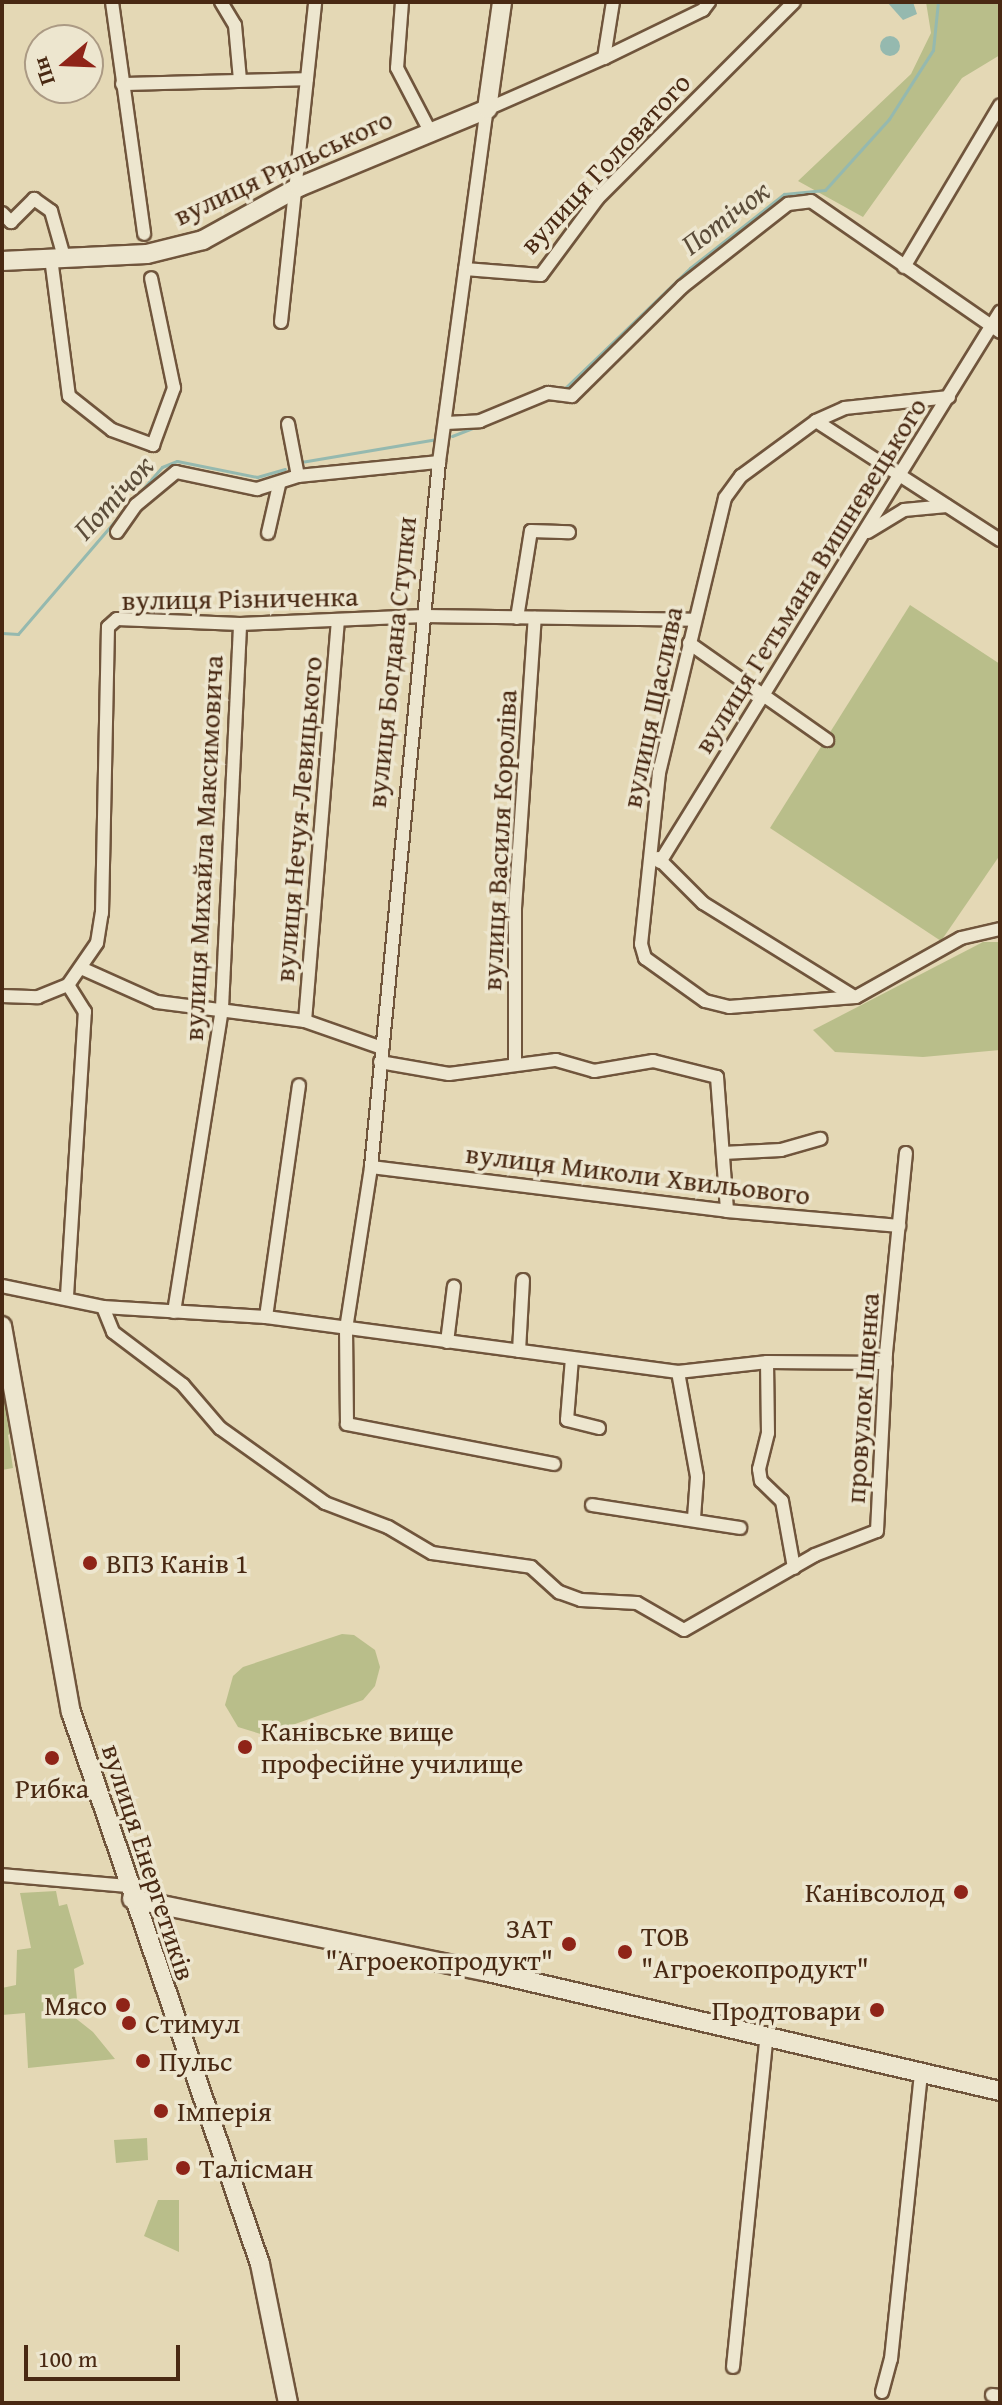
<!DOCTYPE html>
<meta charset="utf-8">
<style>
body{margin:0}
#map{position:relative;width:1002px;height:2405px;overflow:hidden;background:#e4d8b5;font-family:"Gentium Book Plus",serif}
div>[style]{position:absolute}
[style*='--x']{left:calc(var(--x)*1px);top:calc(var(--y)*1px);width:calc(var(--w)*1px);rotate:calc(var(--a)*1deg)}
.green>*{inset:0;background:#b9be8a}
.water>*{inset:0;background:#95b9af}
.round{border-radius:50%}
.stream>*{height:3px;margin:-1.5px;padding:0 1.5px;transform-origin:1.5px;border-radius:1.5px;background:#95b9af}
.roads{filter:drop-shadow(2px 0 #70553c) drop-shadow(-2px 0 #70553c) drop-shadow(0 2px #70553c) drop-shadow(0 -2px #70553c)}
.street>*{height:12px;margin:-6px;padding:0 6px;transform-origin:6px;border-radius:6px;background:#ede6cf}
.secondary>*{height:18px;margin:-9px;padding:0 9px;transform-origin:9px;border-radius:9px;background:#ede6cf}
.dots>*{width:22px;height:22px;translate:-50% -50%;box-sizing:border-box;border:4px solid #ede6cf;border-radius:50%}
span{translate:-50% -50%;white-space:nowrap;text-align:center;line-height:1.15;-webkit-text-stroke:7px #ede6cf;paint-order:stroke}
.street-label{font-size:28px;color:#492913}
.poi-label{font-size:28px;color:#492913}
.left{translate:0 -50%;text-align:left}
.right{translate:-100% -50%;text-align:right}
.water-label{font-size:30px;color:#5c4d3a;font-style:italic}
.frame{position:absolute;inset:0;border:4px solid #492913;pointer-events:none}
.north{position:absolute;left:24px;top:24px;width:80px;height:80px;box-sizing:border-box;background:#ede6cf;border:2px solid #ab9a84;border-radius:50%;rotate:251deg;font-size:22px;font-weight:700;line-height:32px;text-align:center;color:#492913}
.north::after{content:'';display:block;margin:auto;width:28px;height:36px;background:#8f2418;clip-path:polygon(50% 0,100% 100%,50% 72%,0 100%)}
.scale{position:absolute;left:24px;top:2345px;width:156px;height:36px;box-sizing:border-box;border:4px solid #492913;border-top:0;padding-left:10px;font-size:24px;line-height:28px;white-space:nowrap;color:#492913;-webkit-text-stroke:6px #ede6cf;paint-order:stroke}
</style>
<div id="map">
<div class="green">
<i style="clip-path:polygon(926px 2px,1000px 2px,1000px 55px,962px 78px,863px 217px,798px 181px,911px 74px,931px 33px)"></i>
<i style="clip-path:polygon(910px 605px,1000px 664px,1000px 855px,941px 941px,770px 828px)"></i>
<i style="clip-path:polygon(983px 942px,1000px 942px,1000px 1050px,923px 1057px,835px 1052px,813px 1030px)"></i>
<i style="clip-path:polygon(2px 1396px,14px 1432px,8px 1435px,13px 1468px,2px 1470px)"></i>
<i style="clip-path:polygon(342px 1634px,354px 1635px,375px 1650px,380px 1667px,375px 1686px,363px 1700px,264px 1735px,238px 1727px,225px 1705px,233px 1676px,243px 1667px)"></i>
<i style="clip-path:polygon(56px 1891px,59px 1906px,67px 1904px,84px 1964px,74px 1969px,77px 1999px,69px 2013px,93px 2032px,115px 2059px,28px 2068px,25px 2013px,2px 2015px,2px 1988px,16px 1985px,17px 1950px,31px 1948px,20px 1893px)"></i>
<i style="clip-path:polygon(147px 2138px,148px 2160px,116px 2163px,114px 2140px)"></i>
<i style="clip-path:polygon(158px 2200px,179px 2200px,179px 2252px,144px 2236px)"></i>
</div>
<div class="water">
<i style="clip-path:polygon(887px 2px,913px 2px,917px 14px,903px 20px)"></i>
<i class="round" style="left:880px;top:36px;width:20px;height:20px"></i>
</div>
<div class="stream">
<i style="--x:566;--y:387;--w:172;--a:-43.8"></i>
<i style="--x:690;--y:268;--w:120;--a:-38.2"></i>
<i style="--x:784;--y:194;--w:41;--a:-5.6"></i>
<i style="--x:825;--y:190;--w:96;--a:-48"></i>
<i style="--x:889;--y:119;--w:82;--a:-57.5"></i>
<i style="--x:933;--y:50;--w:48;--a:-84.1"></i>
<i style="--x:452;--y:436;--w:28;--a:-21"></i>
<i style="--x:301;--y:462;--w:138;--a:-9.6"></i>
<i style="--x:135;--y:498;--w:41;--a:-48.9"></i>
<i style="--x:162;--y:467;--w:16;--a:-22"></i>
<i style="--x:177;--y:461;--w:82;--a:11.3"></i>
<i style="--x:257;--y:477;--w:29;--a:-16"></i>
<i style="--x:2;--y:633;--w:16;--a:4"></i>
<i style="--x:18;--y:634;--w:167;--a:-49.4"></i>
</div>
<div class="roads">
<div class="street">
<i style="--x:112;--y:2;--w:234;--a:82.1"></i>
<i style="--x:221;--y:2;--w:27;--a:59"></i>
<i style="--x:235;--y:25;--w:55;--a:84.8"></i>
<i style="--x:402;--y:2;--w:66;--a:94.3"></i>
<i style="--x:397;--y:68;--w:71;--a:62.4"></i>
<i style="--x:604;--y:58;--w:57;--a:-80.9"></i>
<i style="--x:122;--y:84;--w:185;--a:-1.5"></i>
<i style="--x:2;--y:213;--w:13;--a:45"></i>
<i style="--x:11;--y:222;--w:33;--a:-45"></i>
<i style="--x:34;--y:199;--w:21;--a:35"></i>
<i style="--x:51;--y:211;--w:48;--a:74.2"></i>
<i style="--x:51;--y:258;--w:139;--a:82.6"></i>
<i style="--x:69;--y:396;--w:55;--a:38.3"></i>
<i style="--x:112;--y:430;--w:44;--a:20.1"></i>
<i style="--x:153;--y:445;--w:61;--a:-69.8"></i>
<i style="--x:174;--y:388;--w:112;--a:-101.8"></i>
<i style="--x:904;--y:267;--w:188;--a:-59.3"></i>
<i style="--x:465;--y:269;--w:76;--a:4.5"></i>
<i style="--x:541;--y:275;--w:96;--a:-53.5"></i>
<i style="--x:598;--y:198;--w:277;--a:-45"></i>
<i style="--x:281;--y:322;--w:322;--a:-83.9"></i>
<i style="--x:949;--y:397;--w:105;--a:174"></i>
<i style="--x:845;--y:408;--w:32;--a:156"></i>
<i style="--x:816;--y:421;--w:93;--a:143.7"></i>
<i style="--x:741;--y:476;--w:27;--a:126"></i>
<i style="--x:725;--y:498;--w:283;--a:103.5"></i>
<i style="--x:659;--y:773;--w:172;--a:96"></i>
<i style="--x:641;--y:944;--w:15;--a:74"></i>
<i style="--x:645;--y:958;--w:74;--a:35.6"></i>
<i style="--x:705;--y:1001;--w:25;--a:14"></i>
<i style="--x:729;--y:1007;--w:127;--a:-4.5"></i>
<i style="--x:856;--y:997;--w:120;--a:-29.3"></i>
<i style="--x:961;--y:938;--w:40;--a:-13"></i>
<i style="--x:816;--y:421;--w:219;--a:32.9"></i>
<i style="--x:446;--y:423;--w:34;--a:-3"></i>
<i style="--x:480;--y:421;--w:74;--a:-22.4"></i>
<i style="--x:548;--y:393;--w:24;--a:7"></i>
<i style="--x:572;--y:396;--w:155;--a:-44.7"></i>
<i style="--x:682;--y:287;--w:135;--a:-38.1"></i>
<i style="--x:788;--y:204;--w:23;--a:-7"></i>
<i style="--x:811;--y:201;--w:230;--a:34.7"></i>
<i style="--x:288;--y:424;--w:53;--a:79.1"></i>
<i style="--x:117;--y:532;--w:33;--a:-55"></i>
<i style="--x:136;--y:505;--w:52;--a:-39.5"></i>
<i style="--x:176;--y:472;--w:83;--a:11.9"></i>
<i style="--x:257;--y:489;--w:43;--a:-17.6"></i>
<i style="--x:298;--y:476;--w:142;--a:-5.7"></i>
<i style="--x:868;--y:532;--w:42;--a:-31.4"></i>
<i style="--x:904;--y:510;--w:43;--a:-5.3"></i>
<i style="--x:268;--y:533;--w:49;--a:-77.1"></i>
<i style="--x:517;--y:618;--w:88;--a:-80.9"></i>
<i style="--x:531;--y:531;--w:38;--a:2"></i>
<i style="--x:689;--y:643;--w:169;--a:35.1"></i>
<i style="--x:658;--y:858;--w:64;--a:45"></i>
<i style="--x:703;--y:903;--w:176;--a:31.8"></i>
<i style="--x:660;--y:862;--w:647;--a:-58.28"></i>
<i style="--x:81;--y:968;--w:83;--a:24.1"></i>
<i style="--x:157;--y:1002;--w:149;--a:7.3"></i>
<i style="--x:305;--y:1021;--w:82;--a:19.3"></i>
<i style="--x:2;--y:996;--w:36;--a:2"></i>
<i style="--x:38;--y:997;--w:32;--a:-22"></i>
<i style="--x:68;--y:985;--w:51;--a:-55.4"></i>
<i style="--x:97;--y:943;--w:30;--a:-81"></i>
<i style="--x:102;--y:913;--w:286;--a:-88.8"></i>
<i style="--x:108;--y:627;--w:12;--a:-42"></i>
<i style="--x:117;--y:619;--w:123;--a:2.3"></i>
<i style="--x:240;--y:624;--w:184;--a:-2.5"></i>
<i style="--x:424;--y:616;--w:271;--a:0.8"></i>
<i style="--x:305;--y:1021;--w:401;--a:-85.3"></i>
<i style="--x:380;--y:1062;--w:70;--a:9.9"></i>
<i style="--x:449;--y:1074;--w:108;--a:-7.5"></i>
<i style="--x:556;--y:1060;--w:40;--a:16"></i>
<i style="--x:594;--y:1071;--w:60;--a:-9.6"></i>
<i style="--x:653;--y:1061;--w:66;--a:14"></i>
<i style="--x:717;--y:1077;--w:134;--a:85.7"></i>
<i style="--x:515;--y:1063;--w:155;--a:-90"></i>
<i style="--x:515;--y:908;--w:291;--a:-86.1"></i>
<i style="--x:723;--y:1153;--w:58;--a:-3"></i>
<i style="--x:781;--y:1150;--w:41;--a:-15.8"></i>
<i style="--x:371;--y:1167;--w:359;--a:7"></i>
<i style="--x:727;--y:1211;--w:173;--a:5"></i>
<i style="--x:2;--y:1286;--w:103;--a:11.7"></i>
<i style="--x:103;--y:1307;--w:163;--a:3.5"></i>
<i style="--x:266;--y:1317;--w:416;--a:7.6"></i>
<i style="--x:678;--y:1372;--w:90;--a:-6.4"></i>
<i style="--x:767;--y:1362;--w:119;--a:0.5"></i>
<i style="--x:67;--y:1296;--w:285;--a:-86.4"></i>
<i style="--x:85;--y:1012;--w:32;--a:-122"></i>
<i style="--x:103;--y:1307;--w:27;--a:68"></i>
<i style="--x:113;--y:1332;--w:88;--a:37.1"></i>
<i style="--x:183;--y:1385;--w:57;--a:49.3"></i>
<i style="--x:220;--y:1428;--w:129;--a:35.5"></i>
<i style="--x:325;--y:1503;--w:67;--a:20.9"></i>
<i style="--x:388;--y:1527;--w:51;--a:30.6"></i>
<i style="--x:432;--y:1553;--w:100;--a:8"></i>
<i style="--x:531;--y:1567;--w:38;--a:42"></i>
<i style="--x:559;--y:1592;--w:23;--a:20"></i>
<i style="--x:581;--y:1600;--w:56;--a:3.1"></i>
<i style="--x:637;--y:1603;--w:54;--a:29.9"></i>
<i style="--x:684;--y:1630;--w:151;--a:-29.8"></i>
<i style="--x:815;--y:1555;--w:66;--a:-21.2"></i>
<i style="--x:877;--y:1531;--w:178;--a:-87.1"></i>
<i style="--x:886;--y:1353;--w:201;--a:-84.3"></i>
<i style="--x:174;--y:1312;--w:308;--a:-81"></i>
<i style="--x:222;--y:1008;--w:384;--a:-87.3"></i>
<i style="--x:266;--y:1317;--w:234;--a:-81.9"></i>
<i style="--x:447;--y:1342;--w:56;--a:-82.9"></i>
<i style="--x:519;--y:1351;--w:71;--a:-86.8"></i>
<i style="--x:572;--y:1358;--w:62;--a:94.6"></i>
<i style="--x:567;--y:1420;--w:33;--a:14"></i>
<i style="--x:767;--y:1362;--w:71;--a:89.2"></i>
<i style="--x:768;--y:1433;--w:37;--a:104"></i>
<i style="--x:759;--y:1469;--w:12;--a:81"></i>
<i style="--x:761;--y:1481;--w:29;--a:44"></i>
<i style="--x:782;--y:1501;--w:68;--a:79.8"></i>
<i style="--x:678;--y:1372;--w:107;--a:79.7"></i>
<i style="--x:697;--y:1477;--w:41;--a:94.2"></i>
<i style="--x:554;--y:1464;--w:211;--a:-169.1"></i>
<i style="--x:347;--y:1424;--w:95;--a:-90.6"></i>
<i style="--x:346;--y:1329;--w:164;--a:-81.2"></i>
<i style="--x:371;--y:1167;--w:708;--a:-84.49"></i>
<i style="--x:439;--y:462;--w:356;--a:-82.3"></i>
<i style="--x:487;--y:109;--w:128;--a:-23.6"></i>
<i style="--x:604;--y:58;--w:110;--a:-25.9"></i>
<i style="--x:703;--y:10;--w:10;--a:-53"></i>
<i style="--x:592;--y:1505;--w:150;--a:8.8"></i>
<i style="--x:2;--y:1875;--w:126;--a:5"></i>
<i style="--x:733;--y:2367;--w:334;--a:-84.2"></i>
<i style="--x:882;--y:2392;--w:34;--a:-75"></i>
<i style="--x:891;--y:2359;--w:288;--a:-84"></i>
<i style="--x:992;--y:2395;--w:8;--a:7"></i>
</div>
<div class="secondary">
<i style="--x:2;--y:261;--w:145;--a:-2.8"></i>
<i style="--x:147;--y:254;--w:58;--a:-14"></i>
<i style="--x:203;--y:240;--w:110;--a:-28.9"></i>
<i style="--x:299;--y:187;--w:204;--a:-22.5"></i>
<i style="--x:487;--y:109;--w:108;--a:-82"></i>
<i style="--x:2;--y:1326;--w:392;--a:79.9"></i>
<i style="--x:71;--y:1712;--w:583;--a:71.1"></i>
<i style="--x:260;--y:2264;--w:142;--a:78.6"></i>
<i style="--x:132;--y:1899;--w:359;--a:11.6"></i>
<i style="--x:484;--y:1971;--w:530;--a:13.09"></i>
</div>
</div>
<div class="dots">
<i style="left:90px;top:1563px;background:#8f2418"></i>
<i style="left:245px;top:1747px;background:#8f2418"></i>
<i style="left:52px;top:1758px;background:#8f2418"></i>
<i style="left:961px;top:1892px;background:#8f2418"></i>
<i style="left:569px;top:1944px;background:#8f2418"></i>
<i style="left:625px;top:1952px;background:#8f2418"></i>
<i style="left:123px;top:2005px;background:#8f2418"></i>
<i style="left:877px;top:2010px;background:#8f2418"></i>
<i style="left:129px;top:2023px;background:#8f2418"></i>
<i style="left:143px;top:2061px;background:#8f2418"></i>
<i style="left:161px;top:2111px;background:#8f2418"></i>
<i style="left:183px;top:2168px;background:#8f2418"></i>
</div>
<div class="street-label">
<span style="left:605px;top:163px;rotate:-47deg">вулиця Головатого</span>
<span style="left:283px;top:167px;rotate:-25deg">вулиця Рильського</span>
<span style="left:810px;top:575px;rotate:-58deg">вулиця Гетьмана Вишневецького</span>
<span style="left:240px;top:598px;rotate:-1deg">вулиця Різниченка</span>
<span style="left:391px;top:662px;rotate:-84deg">вулиця Богдана Ступки</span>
<span style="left:652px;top:707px;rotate:-78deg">вулиця Щаслива</span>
<span style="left:298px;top:819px;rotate:-85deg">вулиця Нечуя-Левицького</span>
<span style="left:499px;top:840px;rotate:-87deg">вулиця Василя Короліва</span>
<span style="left:203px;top:848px;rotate:-87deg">вулиця Михайла Максимовича</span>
<span style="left:638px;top:1174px;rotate:7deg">вулиця Миколи Хвильового</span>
<span style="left:862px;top:1398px;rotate:-86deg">провулок Іщенка</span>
<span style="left:149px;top:1862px;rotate:72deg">вулиця Енергетиків</span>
</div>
<div class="poi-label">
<span class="left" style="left:106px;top:1563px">ВПЗ Канів 1</span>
<span class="left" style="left:261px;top:1747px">Канівське вище<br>професійне училище</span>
<span style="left:52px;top:1788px">Рибка</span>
<span class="right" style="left:945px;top:1892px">Канівсолод</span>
<span class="right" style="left:553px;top:1944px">ЗАТ<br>"Агроекопродукт"</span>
<span class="left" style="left:641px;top:1952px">ТОВ<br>"Агроекопродукт"</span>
<span class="right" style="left:107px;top:2005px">Мясо</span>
<span class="right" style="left:861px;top:2010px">Продтовари</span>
<span class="left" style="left:145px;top:2023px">Стимул</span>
<span class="left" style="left:159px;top:2061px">Пульс</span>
<span class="left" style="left:177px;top:2111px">Імперія</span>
<span class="left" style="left:199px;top:2168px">Талісман</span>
</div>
<div class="water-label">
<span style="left:725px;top:217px;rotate:-37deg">Потічок</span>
<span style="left:113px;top:497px;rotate:-47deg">Потічок</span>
</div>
<div class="frame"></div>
<div class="north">Пн</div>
<div class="scale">100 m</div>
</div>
